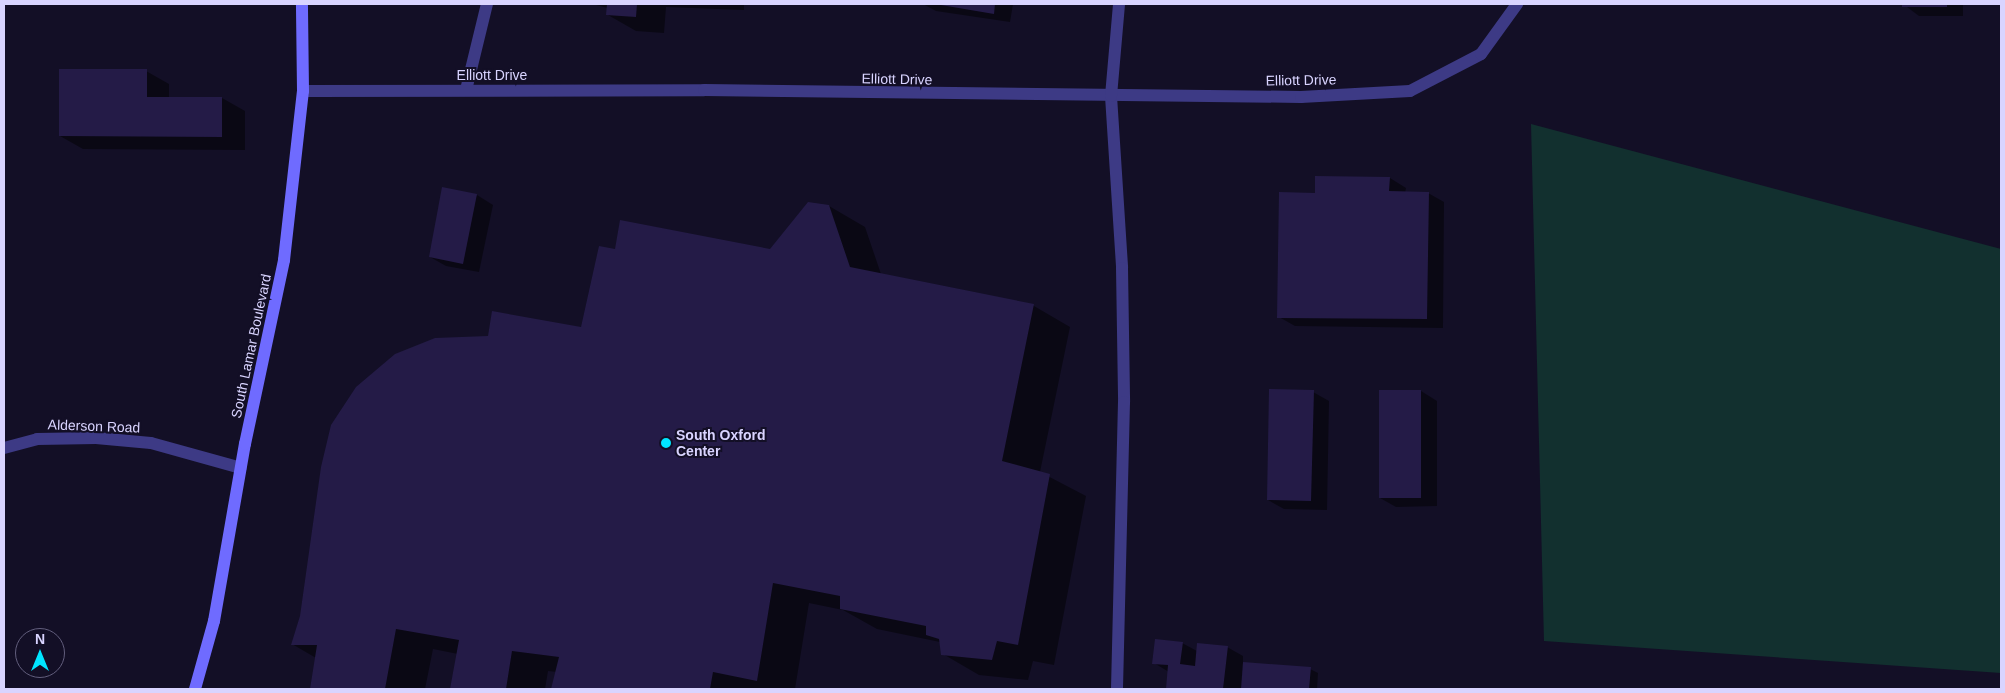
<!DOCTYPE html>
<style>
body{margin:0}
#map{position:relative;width:2005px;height:693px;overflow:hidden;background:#130f26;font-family:Arial,sans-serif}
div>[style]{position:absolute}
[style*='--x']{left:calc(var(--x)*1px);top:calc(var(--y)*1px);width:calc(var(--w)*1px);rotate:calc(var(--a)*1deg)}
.green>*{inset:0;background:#12302f}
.shadow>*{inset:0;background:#0007}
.building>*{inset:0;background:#241b47}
.lane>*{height:12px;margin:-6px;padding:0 6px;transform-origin:6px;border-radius:6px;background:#3d3a85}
.street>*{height:12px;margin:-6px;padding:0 6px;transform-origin:6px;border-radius:6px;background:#3d3a85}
.secondary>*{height:12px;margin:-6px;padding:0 6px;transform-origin:6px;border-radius:6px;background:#6f6bff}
.dots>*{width:14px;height:14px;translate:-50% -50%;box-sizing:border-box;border:2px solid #130f26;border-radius:50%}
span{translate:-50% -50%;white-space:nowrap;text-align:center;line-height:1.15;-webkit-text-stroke:4px #130f26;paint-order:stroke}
.street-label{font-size:14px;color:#d9d4ff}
.poi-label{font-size:14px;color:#d9d4ff;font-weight:700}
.left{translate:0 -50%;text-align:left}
.frame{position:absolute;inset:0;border:5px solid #d9d4ff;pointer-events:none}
.north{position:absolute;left:15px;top:628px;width:50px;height:50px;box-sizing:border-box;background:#130f26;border:1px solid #625e7d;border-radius:50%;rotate:0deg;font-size:14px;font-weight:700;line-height:20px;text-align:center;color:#d9d4ff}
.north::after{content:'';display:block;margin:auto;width:18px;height:22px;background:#00e5ff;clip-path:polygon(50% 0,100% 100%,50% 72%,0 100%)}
</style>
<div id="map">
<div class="green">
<i style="clip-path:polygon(1531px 124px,2001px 249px,2001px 673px,1544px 641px)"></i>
</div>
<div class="shadow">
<i style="clip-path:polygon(592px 4px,744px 4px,744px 10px,666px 7px,664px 33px,636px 31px,608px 15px,608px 8px)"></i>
<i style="clip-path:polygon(923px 4px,1013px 4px,1010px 22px,936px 11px)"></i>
<i style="clip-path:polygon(1903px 4px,1963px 4px,1963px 16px,1919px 16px)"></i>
<i style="clip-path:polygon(146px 71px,169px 84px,169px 98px,222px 98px,245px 111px,245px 150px,83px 149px,60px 136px)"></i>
<i style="clip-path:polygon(1390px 178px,1406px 188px,1405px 193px,1428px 193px,1444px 202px,1443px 328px,1295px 326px,1279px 317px,1316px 194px)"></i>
<i style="clip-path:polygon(477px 195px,493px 205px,479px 272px,446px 266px,430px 257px)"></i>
<i style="clip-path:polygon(829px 206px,865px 227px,881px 274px,1034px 306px,1070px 327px,1040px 472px,1086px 496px,1054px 665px,1033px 661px,1028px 680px,979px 675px,943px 654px,940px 642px,877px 629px,843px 610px,809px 603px,795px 689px,554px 689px,557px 672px,548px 671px,545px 689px,451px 689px,458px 654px,433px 649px,425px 689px,311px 689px,316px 658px,292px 644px,489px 337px,581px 328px,616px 250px,771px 250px)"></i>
<i style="clip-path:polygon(1421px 391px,1437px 401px,1437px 506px,1396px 507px,1380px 498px)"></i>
<i style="clip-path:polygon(1313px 392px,1329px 401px,1327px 510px,1284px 509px,1268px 500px)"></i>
<i style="clip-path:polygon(1182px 643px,1197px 651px,1227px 647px,1243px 656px,1243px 663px,1310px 669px,1318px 673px,1317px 689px,1167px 689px,1169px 672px,1154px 663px)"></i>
</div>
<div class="building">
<i style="clip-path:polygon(607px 4px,637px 4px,636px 17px,606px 15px)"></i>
<i style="clip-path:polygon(935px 4px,995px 4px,994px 14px)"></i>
<i style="clip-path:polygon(1902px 4px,1947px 4px,1947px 7px,1902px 7px)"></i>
<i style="clip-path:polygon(59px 69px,147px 69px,147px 97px,222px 97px,222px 137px,59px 136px)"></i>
<i style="clip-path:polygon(1315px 176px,1390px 177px,1389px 191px,1429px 192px,1427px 319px,1277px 318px,1279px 192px,1315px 193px)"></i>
<i style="clip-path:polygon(442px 187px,477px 194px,463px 264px,429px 257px)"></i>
<i style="clip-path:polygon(808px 202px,829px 205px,850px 267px,1034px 304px,1002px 461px,1050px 474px,1018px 645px,997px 641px,992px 660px,941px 655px,939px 639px,926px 635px,926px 626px,840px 609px,840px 596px,773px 583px,757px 681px,713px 672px,710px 689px,551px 689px,559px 657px,512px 651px,506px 689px,450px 689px,459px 640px,396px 629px,385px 689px,310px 689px,317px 645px,291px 645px,300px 616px,321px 467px,331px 425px,356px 387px,395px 354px,435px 338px,488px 336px,492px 311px,581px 327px,599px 246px,615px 249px,620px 220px,770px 249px)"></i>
<i style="clip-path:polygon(1269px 389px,1314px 390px,1311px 501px,1267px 500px)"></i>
<i style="clip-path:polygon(1379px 390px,1421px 390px,1421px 498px,1379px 498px)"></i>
<i style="clip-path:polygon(1155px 639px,1183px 642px,1180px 664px,1195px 666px,1197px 643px,1228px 646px,1223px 689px,1166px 689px,1168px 665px,1152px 664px)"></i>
<i style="clip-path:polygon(1243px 662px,1311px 667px,1309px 689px,1241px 689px)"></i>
</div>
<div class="lane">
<i style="--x:1111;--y:96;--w:172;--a:86.3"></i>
<i style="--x:1122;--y:268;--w:134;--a:89.1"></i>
<i style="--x:1124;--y:402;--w:287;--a:91.4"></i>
</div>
<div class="street">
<i style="--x:466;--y:90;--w:89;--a:-76.3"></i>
<i style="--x:303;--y:91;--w:401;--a:-0.1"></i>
<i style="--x:704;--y:90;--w:597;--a:0.67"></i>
<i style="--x:1301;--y:97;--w:109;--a:-3.2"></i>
<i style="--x:1410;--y:91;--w:80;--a:-27.5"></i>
<i style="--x:1481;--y:54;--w:62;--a:-54.2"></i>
<i style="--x:1111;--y:96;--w:92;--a:-85"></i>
<i style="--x:4;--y:448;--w:34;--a:-15"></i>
<i style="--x:37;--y:439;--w:59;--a:-1"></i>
<i style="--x:96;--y:438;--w:55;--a:5.2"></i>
<i style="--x:151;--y:443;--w:93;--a:15.5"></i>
</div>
<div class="secondary">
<i style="--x:195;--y:689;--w:71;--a:-74.4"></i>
<i style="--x:214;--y:621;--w:180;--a:-80.1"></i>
<i style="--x:245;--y:444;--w:188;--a:-78"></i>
<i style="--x:284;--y:260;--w:170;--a:-83.6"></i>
<i style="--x:303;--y:91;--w:87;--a:-90.7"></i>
</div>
<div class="dots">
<i style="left:666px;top:443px;background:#00e5ff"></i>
</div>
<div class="street-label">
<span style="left:492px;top:75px">Elliott Drive</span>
<span style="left:897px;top:79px;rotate:1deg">Elliott Drive</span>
<span style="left:1301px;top:80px;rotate:-1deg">Elliott Drive</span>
<span style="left:251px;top:346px;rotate:-78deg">South Lamar Boulevard</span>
<span style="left:94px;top:426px;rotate:2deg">Alderson Road</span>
</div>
<div class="poi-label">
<span class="left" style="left:676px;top:443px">South Oxford<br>Center</span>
</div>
<div class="frame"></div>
<div class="north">N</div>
</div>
